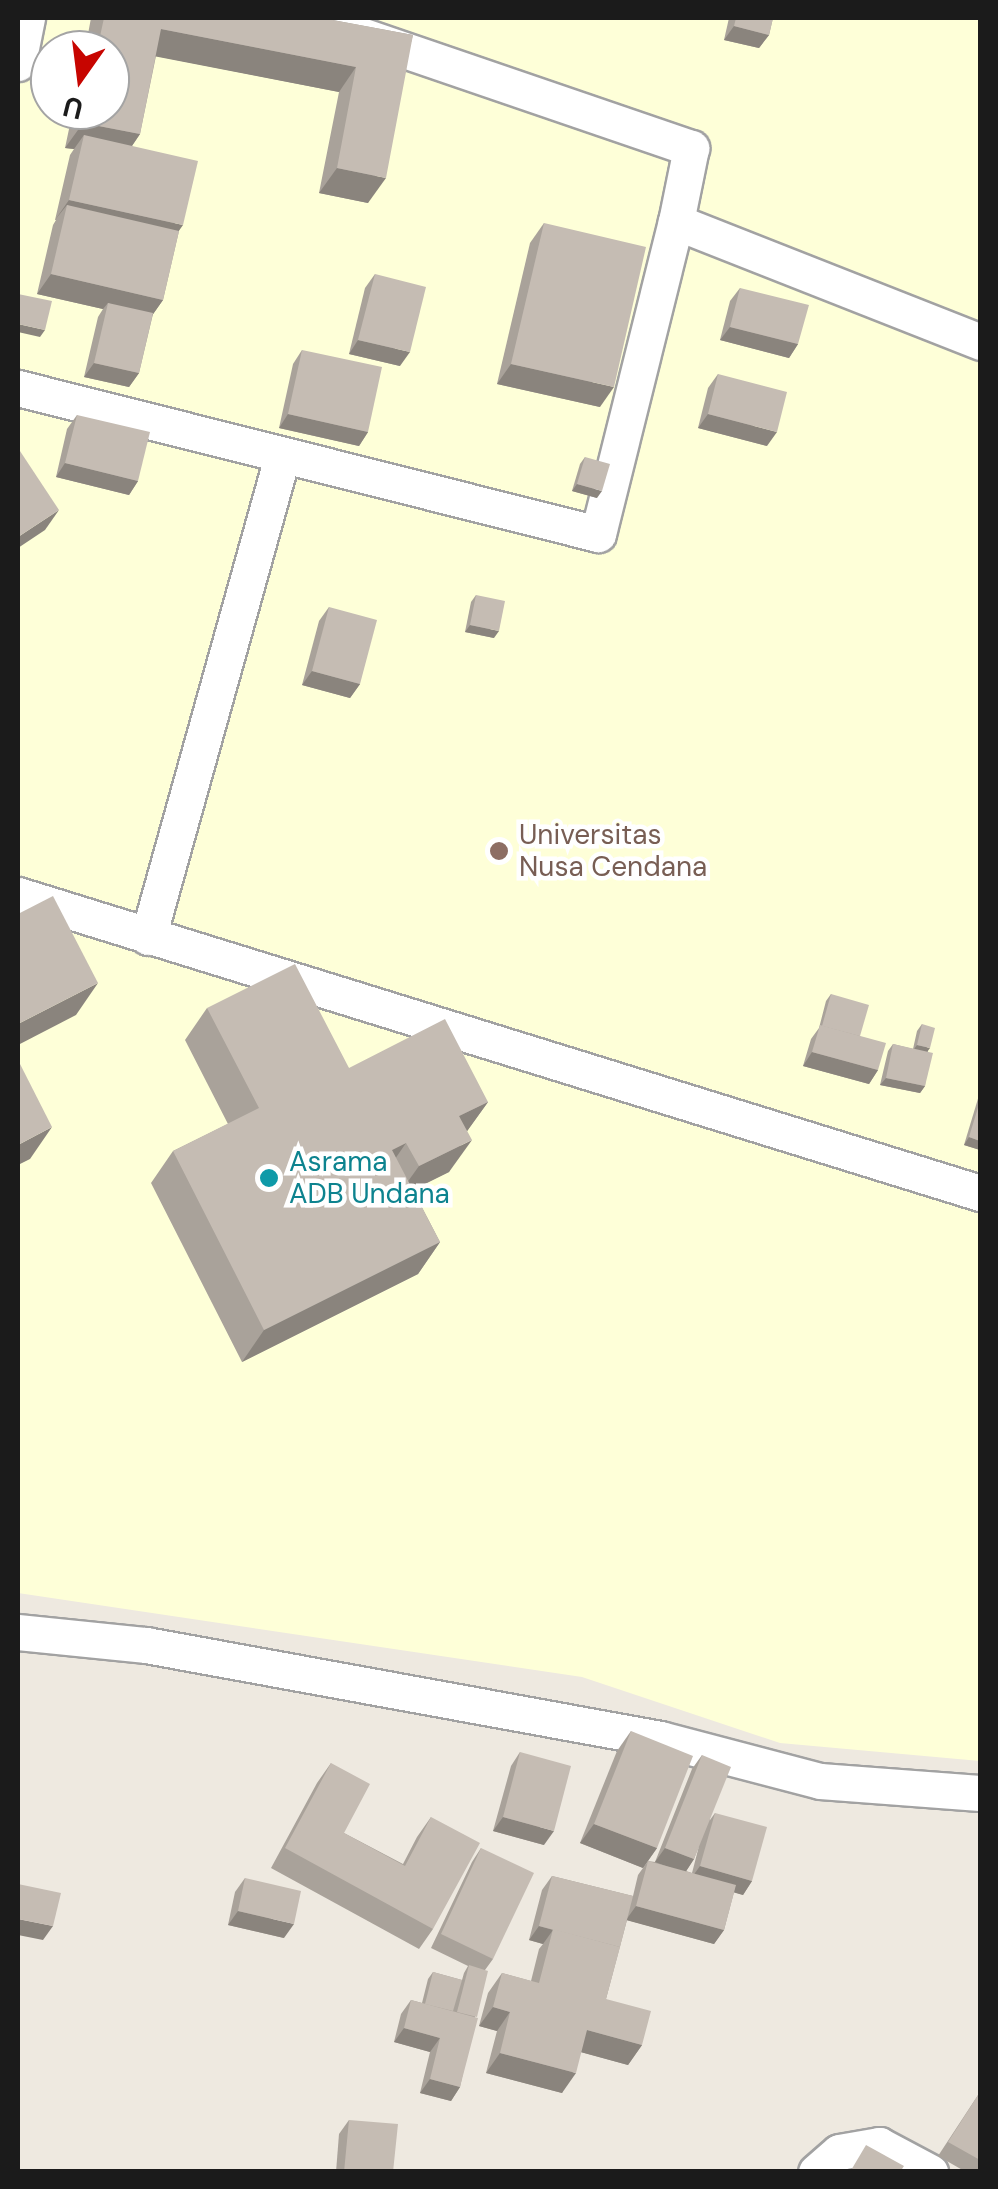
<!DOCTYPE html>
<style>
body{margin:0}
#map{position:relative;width:998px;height:2189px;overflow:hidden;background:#eee9e0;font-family:"DM Sans",sans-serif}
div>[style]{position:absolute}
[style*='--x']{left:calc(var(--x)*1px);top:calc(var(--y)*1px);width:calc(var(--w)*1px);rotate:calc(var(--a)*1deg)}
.education>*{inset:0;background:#feffd8}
.roads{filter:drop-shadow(2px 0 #a2a2a2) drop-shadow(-2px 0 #a2a2a2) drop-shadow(0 2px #a2a2a2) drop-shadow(0 -2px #a2a2a2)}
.minor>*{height:35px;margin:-17.5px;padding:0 17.5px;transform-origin:17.5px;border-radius:17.5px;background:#fff}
.wall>*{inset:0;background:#a9a29a}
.shaded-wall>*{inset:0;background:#8a847d}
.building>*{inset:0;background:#c5bcb3}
.dots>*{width:28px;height:28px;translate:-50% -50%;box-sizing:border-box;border:5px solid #fff;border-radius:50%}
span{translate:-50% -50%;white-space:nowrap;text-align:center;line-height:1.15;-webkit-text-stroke:9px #fff;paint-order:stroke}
.education-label{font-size:28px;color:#785e54}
.left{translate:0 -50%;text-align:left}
.culture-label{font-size:28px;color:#0d838f}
.frame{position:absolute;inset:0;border:20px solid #1b1b1b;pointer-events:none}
.north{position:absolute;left:30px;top:30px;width:100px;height:100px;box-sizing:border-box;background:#fff;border:2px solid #a4a4a4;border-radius:50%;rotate:194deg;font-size:28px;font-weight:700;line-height:40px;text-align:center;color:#1b1b1b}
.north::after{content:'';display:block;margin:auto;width:35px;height:45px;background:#c70500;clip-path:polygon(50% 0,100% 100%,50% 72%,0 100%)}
</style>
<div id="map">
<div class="education">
<i style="clip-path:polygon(evenodd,18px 18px,980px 18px,980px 1761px,780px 1743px,582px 1677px,18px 1593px,18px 18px,50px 50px,110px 50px,110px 110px,50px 110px,50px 50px)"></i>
</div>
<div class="roads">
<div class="minor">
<i style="--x:311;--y:18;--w:402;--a:18.9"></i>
<i style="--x:691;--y:148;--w:76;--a:101.5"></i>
<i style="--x:18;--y:63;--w:46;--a:-78.7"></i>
<i style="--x:18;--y:388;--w:598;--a:14.13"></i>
<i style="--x:598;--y:534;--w:322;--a:-76"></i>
<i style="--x:676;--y:222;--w:327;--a:21.5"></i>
<i style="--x:18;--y:895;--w:1007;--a:17.21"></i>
<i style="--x:148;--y:937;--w:498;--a:-74.4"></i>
<i style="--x:18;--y:1632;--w:129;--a:5.8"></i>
<i style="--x:146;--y:1645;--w:523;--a:10.36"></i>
<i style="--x:660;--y:1739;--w:165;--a:14.7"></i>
<i style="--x:820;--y:1781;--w:160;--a:4.3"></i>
<i style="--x:816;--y:2172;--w:30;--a:-41"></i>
<i style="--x:839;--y:2152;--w:41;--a:-9.9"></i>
<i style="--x:879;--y:2145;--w:58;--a:27.9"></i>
</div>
</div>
<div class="wall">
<i style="clip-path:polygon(91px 18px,322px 18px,413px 35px,368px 203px,319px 193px,339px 92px,156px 56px,140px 134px,132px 146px,179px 231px,163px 300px,153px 314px,139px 373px,129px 387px,84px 377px,98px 317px,103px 309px,37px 294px,53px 225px,56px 220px,55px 220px,70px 155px,74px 149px,65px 148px,73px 110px,110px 110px,110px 50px,85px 50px)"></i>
<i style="clip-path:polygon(729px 18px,773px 18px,769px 35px,759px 48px,724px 40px)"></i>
<i style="clip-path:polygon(544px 223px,600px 407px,497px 384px,530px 243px)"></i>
<i style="clip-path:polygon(375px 274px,400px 366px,349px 354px,365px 288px)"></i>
<i style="clip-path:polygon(740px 288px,798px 344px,789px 358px,720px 340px,730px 301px)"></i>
<i style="clip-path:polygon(302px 350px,368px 432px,359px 446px,279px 428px,293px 364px)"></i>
<i style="clip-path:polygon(718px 374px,767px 446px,698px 428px,708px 388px)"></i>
<i style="clip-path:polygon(77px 415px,138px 481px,129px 495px,56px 477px,67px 429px)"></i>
<i style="clip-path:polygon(585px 457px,597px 498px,572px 491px,580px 464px)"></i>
<i style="clip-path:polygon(476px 595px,494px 638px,465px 632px,471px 602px)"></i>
<i style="clip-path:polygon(329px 607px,360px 684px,350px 698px,302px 685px,319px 621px)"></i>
<i style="clip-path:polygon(831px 994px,860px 1036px,878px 1070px,869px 1084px,803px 1066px,811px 1039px,819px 1028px,826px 1001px)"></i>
<i style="clip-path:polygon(207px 1008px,349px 1068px,488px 1102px,467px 1131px,449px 1172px,413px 1190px,440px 1242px,418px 1274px,242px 1362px,151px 1183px,173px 1151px,228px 1124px,185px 1040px)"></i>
<i style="clip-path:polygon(922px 1024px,928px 1052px,925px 1086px,920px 1093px,880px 1085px,888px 1051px,893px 1044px,913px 1049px,917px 1031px)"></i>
<i style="clip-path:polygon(980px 1092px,980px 1150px,964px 1145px)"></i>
<i style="clip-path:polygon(631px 1731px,657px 1848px,643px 1868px,580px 1843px,617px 1751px)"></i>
<i style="clip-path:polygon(520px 1752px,544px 1845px,493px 1831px,511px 1766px)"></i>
<i style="clip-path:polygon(evenodd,702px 1755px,710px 1820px,715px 1813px,752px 1881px,743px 1895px,734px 1892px,724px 1930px,714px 1944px,627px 1920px,606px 1999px,642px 2045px,628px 2065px,581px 2052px,562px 2093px,486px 2073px,497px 2031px,479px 2026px,488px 1993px,502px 1973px,531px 1981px,539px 1949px,543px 1944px,529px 1940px,542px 1890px,552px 1876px,633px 1896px,638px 1875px,648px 1861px,655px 1862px,692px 1769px,702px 1755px,699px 1846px,692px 1873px,686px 1871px,694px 1859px,699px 1846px)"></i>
<i style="clip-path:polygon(331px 1763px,344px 1833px,403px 1864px,417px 1837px,431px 1817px,433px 1929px,419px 1949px,271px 1868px,317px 1783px)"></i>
<i style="clip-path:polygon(481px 1848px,493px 1959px,485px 1970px,460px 2087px,451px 2101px,420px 2093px,430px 2052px,394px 2042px,401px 2014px,411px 2000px,422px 2003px,428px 1979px,433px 1972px,462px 1980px,464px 1973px,468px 1966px,431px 1948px,472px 1862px)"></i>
<i style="clip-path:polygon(245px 1878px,284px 1938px,228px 1925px,235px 1892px)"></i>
<i style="clip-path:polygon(980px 2092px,980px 2172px,966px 2172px,938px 2156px)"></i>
<i style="clip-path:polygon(349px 2120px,393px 2172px,336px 2172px,339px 2134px)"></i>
</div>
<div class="shaded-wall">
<i style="clip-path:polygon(734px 26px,769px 35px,759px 48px,724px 40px)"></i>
<i style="clip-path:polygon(161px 29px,356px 67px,339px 92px,143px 54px)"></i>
<i style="clip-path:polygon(83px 123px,140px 134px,123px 159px,84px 135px,74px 149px,65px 148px)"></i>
<i style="clip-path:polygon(337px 168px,386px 178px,368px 203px,319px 193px)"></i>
<i style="clip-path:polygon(69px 200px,183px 225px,169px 245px,67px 205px,55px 220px)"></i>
<i style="clip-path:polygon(51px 274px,163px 300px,149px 320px,108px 303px,103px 309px,37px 294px)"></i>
<i style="clip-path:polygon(18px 324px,45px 330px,40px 337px,18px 332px)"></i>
<i style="clip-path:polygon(730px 327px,798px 344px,789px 358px,720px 340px)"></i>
<i style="clip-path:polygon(358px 340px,410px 352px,400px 366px,349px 354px)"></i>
<i style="clip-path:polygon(94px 363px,139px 373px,129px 387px,84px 377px)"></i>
<i style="clip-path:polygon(511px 364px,614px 387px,600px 407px,497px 384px)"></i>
<i style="clip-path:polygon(288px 414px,368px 432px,359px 446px,279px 428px)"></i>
<i style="clip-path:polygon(708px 414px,777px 432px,767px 446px,698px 428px)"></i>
<i style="clip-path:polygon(65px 463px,138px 481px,129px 495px,56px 477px)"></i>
<i style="clip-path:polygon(577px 484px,602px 491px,597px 498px,572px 491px)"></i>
<i style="clip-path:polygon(59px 510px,45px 530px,18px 548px,18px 537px)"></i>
<i style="clip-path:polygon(470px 625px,499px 631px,494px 638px,465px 632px)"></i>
<i style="clip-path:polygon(312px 671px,360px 684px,350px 698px,302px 685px)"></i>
<i style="clip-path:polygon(98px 983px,76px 1015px,18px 1045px,18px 1024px)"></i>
<i style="clip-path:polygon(917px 1045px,930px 1048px,925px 1055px,912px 1052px)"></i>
<i style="clip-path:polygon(812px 1052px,878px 1070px,869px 1084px,803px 1066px)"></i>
<i style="clip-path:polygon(886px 1078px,925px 1086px,920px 1093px,880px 1085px)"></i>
<i style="clip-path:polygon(488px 1102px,465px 1134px,459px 1116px)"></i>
<i style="clip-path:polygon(52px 1127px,30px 1159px,18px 1165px,18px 1145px)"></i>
<i style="clip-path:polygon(969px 1137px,980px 1141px,980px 1150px,964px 1145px)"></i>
<i style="clip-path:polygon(472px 1140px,449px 1172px,396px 1198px,419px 1166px)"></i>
<i style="clip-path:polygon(406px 1143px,384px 1175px,392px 1150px)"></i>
<i style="clip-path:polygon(440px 1242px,418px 1274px,242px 1362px,264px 1330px)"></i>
<i style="clip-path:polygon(503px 1817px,554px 1831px,544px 1845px,493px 1831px)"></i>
<i style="clip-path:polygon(594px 1824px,657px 1848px,643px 1868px,580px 1843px)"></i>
<i style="clip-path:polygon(665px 1848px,694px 1859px,685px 1873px,655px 1862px)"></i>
<i style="clip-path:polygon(700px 1866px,752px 1881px,743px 1895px,690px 1880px)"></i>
<i style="clip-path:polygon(636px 1906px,724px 1930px,714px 1944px,626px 1920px)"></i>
<i style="clip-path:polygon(238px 1911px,294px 1924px,284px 1938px,228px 1925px)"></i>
<i style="clip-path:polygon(18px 1919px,53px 1926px,43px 1940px,18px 1935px)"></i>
<i style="clip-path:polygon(539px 1926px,553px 1930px,543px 1944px,529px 1940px)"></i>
<i style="clip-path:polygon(493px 2007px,510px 2012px,497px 2031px,479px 2026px)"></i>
<i style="clip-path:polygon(404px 2028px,440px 2038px,430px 2052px,394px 2042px)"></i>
<i style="clip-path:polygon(587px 2030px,642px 2045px,628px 2065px,573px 2050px)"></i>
<i style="clip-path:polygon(500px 2053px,576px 2073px,562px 2093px,486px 2073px)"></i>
<i style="clip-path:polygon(430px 2079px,460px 2087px,451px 2101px,420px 2093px)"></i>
</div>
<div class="building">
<i style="clip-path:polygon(104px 18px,322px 18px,413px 35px,386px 178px,337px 168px,356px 67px,161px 29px,140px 134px,83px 123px,85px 110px,110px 110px,110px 50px,97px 50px)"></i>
<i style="clip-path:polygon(736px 18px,773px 18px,769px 35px,734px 26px)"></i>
<i style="clip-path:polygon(84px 135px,198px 161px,183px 225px,69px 200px)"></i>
<i style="clip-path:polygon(67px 205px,179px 231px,163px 300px,51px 274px)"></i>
<i style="clip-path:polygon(544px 223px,646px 247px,614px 387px,511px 364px)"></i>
<i style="clip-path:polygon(375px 274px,426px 287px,410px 352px,358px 340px)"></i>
<i style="clip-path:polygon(740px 288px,809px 305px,798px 344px,730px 327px)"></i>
<i style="clip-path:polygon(18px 294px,52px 301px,45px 330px,18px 324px)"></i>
<i style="clip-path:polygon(108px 303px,153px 313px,139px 373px,94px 363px)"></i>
<i style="clip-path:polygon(302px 350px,382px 367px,368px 432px,288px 414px)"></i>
<i style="clip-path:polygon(718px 374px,787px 392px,777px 432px,708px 414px)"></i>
<i style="clip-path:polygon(77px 415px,150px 432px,138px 481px,65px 463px)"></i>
<i style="clip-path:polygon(18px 448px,59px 510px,18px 537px)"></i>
<i style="clip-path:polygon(585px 457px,610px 464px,602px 491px,577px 484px)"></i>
<i style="clip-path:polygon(476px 595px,505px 601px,499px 631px,470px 625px)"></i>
<i style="clip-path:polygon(329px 607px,377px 620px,360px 684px,312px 671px)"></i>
<i style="clip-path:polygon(53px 896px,98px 983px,18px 1024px,18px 914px)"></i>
<i style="clip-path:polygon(295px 964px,349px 1068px,445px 1019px,488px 1102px,459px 1116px,472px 1140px,419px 1166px,406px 1143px,392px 1150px,440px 1242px,264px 1330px,173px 1151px,259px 1108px,207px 1008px)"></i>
<i style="clip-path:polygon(831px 994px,869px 1005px,860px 1036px,822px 1026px)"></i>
<i style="clip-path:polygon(922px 1024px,935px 1028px,930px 1048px,917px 1045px)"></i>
<i style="clip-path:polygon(820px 1025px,886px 1043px,878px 1070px,812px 1052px)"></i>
<i style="clip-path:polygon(893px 1044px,933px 1053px,925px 1086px,886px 1078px)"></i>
<i style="clip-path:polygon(18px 1060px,52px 1127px,18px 1145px)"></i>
<i style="clip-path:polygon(980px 1101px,980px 1141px,969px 1137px)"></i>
<i style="clip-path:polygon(631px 1731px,693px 1756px,657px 1848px,594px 1824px)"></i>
<i style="clip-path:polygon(520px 1752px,571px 1766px,554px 1831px,503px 1817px)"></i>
<i style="clip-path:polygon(702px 1755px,731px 1767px,694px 1859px,665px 1848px)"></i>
<i style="clip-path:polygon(331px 1763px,370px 1784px,344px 1833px,405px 1866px,431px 1817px,480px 1843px,433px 1929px,285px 1848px)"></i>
<i style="clip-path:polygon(715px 1813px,767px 1827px,752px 1881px,700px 1866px)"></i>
<i style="clip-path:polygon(481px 1848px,534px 1873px,493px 1959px,441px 1934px)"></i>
<i style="clip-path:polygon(648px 1861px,736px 1885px,724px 1930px,636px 1906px)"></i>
<i style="clip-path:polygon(552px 1876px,633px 1896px,620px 1947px,539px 1926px)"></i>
<i style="clip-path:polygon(245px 1878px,301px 1891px,294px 1924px,238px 1911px)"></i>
<i style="clip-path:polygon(18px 1884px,61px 1893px,53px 1926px,18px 1919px)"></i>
<i style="clip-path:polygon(553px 1929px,620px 1947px,606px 1999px,651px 2011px,642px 2045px,587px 2030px,576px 2073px,500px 2053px,510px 2012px,493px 2007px,502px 1973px,539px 1983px)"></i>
<i style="clip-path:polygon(469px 1965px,488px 1971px,477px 2017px,457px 2012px)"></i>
<i style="clip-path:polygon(433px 1972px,462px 1980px,453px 2011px,425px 2004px)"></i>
<i style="clip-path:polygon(411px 2000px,478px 2018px,460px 2087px,430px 2079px,440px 2038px,404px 2028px)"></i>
<i style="clip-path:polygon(980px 2092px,980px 2160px,948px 2142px)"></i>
<i style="clip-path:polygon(349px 2120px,398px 2124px,393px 2172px,344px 2172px)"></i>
<i style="clip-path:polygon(866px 2145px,904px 2166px,900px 2172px,850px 2172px)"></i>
</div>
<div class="dots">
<i style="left:499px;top:851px;background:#8d6e63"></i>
<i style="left:269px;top:1178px;background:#0f9aa8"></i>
</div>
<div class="education-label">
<span class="left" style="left:519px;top:851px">Universitas<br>Nusa Cendana</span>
</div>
<div class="culture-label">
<span class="left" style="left:289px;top:1178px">Asrama<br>ADB Undana</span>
</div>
<div class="frame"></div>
<div class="north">U</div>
</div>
